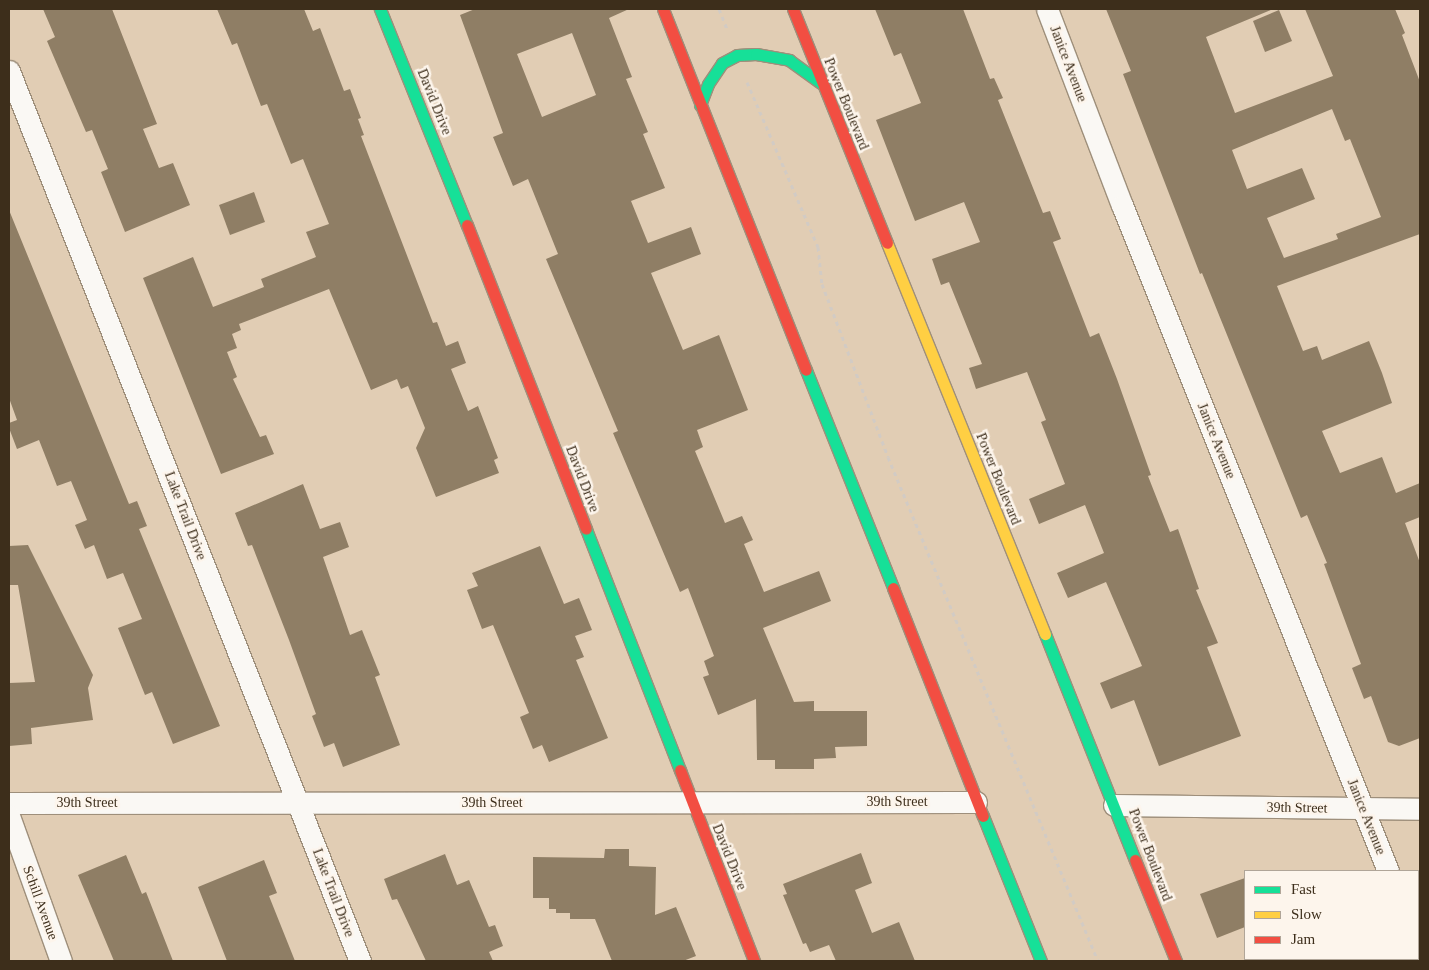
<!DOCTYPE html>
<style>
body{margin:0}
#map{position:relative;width:1429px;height:970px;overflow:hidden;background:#e1cdb4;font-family:"Times New Roman",serif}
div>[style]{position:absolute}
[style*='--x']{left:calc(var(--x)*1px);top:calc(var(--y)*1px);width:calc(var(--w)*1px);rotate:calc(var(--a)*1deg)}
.building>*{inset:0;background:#8f7e65}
.path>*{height:3px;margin-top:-1.5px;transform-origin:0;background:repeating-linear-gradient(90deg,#d2cbc4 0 4px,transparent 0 8px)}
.roads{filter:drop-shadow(1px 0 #9e8f7b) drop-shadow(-1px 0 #9e8f7b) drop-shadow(0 1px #9e8f7b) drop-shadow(0 -1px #9e8f7b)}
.street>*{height:21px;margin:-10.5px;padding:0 10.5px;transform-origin:10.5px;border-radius:10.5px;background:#faf8f4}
.fast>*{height:11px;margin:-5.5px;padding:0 5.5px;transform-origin:5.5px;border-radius:5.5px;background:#16e098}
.slow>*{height:11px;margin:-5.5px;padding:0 5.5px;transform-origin:5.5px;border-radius:5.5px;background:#ffcf43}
.jam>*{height:11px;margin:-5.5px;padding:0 5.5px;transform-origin:5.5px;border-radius:5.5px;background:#f24e42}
span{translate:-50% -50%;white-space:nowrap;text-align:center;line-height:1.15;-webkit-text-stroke:5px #fdf5ec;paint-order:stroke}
.street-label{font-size:14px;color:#3d2e1b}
.frame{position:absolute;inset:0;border:10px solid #3d2e1b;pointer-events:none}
.legend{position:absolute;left:1244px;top:870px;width:175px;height:90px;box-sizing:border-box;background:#fdf5ec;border:1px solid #b0a598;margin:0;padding:6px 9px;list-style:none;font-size:15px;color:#3d2e1b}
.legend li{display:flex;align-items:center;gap:10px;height:25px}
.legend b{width:25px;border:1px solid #b0a598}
</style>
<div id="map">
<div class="building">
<i style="clip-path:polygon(43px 9px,112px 9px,157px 124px,143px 129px,159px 168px,173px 163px,190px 205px,125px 232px,101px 172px,108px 169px,92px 130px,86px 132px,47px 41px,55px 37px)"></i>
<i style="clip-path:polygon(217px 9px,304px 9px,313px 31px,320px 28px,344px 91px,350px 89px,361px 118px,358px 119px,364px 135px,361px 136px,433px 323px,437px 322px,446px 346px,458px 341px,466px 363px,451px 369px,468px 411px,478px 406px,498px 458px,494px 460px,499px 473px,436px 497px,416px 448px,425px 428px,408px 386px,401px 389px,397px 379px,371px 390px,329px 289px,239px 324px,241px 330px,232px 334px,237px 348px,227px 352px,237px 377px,233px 379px,260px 437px,266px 435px,274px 454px,221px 474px,143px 278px,193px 257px,213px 307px,264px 287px,261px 279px,316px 257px,306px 232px,329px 224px,303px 159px,291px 164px,267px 104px,261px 106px,237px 43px,232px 45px)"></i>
<i style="clip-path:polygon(evenodd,475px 9px,629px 9px,609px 18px,632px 77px,626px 79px,648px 132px,643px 134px,665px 188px,631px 201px,648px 243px,691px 227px,701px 254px,651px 273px,683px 350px,719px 335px,748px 410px,697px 430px,703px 447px,695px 451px,725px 523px,742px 516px,753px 540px,744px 544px,764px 592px,819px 571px,831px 601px,763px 628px,794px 702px,814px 701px,814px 711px,867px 711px,867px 746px,835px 747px,836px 758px,814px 759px,814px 769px,775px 769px,775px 760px,757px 760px,756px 699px,718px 715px,703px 677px,709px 675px,704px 661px,714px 656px,688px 588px,680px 592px,613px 433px,618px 431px,546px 259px,558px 254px,528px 179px,513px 186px,493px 137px,503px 133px,460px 15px,475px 9px,572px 33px,596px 95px,542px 117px,517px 54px,572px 33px)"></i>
<i style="clip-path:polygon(875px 9px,963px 9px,990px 79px,994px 78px,1003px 98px,998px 100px,1043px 213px,1050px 211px,1061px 239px,1053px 242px,1090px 337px,1099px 333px,1117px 379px,1151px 475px,1148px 476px,1170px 532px,1178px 529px,1199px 589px,1196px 590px,1218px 643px,1207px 647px,1241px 736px,1159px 766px,1134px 700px,1111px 709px,1100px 683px,1142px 666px,1106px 582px,1068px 598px,1057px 573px,1104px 553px,1085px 505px,1039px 524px,1029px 499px,1065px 484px,1041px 422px,1046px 420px,1027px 372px,976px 389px,969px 368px,982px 364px,949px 282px,941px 285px,932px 259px,980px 242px,964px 202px,915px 221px,876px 120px,921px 103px,901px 53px,894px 56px)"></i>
<i style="clip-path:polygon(evenodd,1106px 9px,1273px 9px,1206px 37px,1235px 113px,1333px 76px,1305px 9px,1395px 9px,1405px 33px,1402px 35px,1420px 82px,1420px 234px,1277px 286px,1303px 351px,1317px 346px,1322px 360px,1369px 341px,1382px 373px,1392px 403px,1322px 431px,1340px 473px,1382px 457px,1396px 493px,1420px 483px,1420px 517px,1405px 523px,1420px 563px,1420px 738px,1399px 746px,1388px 742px,1371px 696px,1364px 699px,1352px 668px,1361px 664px,1324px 564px,1327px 563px,1307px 515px,1301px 518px,1202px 273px,1200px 274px,1123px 74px,1131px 71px,1106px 9px,1332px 109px,1345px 141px,1350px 139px,1381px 217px,1336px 234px,1338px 239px,1284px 258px,1267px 218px,1315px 199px,1302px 168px,1247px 189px,1232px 150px,1332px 109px)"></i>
<i style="clip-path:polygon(1279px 10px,1292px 41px,1265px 52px,1253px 21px)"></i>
<i style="clip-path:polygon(254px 192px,265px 222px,230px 235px,219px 205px)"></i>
<i style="clip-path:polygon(9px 210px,129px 504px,137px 501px,147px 526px,139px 529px,220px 726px,173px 744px,152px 692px,145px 695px,118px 628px,142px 619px,123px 573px,107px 579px,94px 545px,85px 549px,75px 525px,87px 520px,71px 481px,57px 486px,39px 440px,17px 449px,9px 428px,9px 423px,17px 420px,9px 398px)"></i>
<i style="clip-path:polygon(303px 484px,320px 529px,340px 522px,349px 547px,323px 557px,350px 635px,362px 630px,380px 675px,375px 677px,400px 745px,343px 767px,334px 743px,324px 747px,312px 716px,316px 714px,289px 640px,252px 545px,248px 546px,235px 513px)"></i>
<i style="clip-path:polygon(28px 545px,93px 675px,88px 688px,93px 720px,31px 728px,32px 744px,9px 746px,9px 683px,35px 682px,18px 585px,9px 585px,9px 546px)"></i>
<i style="clip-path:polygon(540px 546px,564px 604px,579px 598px,592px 630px,575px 636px,584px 657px,576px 660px,608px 738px,549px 762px,542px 745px,533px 749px,520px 717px,529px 713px,493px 625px,482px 629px,467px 590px,478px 586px,472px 573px)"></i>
<i style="clip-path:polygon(605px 849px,629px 849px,629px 866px,656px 867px,655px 915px,676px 907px,696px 956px,683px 961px,612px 961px,595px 919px,570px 919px,570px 913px,556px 913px,556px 909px,549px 909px,549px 898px,533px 898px,533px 857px,604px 858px)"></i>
<i style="clip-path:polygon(861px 853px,872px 883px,855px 890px,872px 933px,899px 922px,915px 961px,836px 961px,829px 945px,810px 952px,806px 943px,803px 944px,783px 895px,787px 894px,783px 884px)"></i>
<i style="clip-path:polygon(445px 854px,457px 885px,469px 880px,489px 927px,495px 925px,503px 946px,489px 952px,493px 961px,426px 961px,397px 899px,392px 900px,384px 879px)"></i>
<i style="clip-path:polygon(126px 855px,142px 894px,146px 892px,173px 961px,114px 961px,78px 875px)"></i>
<i style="clip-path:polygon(264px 860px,277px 893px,269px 896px,295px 961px,227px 961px,198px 887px)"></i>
<i style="clip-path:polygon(1245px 878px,1245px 927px,1217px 938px,1200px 894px)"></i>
</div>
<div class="path">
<i style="--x:719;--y:9;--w:22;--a:68"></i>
<i style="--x:747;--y:82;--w:180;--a:66.7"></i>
<i style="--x:818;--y:247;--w:37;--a:84"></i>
<i style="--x:822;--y:284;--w:185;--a:69.1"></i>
<i style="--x:888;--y:457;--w:546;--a:67.38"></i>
</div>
<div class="roads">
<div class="street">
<i style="--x:1047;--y:9;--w:210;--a:69.1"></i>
<i style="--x:1122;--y:205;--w:717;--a:68.23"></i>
<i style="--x:9;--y:71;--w:957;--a:68.48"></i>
<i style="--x:9;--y:803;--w:967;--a:-0.06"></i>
<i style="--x:1114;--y:805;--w:306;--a:0.7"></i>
<i style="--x:9;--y:816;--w:154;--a:70.3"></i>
<i style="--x:1418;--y:945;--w:6;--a:72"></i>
</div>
<div class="fast">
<i style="--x:380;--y:9;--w:233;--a:68.1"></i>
<i style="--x:700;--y:105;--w:22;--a:-69"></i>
<i style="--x:708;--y:84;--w:25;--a:-56"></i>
<i style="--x:722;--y:63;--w:17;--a:-28"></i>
<i style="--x:737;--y:55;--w:19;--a:-3"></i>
<i style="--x:756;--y:54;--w:34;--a:10"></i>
<i style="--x:789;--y:60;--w:39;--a:36"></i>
<i style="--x:806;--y:370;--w:235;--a:68.2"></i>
<i style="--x:586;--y:529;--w:259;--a:68.7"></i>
<i style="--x:1045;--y:634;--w:243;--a:68.3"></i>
<i style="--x:983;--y:816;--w:156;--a:68.2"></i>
</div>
<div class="slow">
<i style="--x:887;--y:243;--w:422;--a:68"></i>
</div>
<div class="jam">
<i style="--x:663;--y:9;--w:388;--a:68.4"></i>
<i style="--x:793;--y:9;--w:252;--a:68.1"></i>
<i style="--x:467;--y:225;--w:326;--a:68.6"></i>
<i style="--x:893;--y:588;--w:245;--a:68.5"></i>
<i style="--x:680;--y:770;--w:205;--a:68.8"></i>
<i style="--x:1135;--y:860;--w:109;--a:67.9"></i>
</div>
</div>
<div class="street-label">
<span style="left:1068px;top:64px;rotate:69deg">Janice Avenue</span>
<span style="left:434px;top:102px;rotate:68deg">David Drive</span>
<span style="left:846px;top:104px;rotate:68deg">Power Boulevard</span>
<span style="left:1216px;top:441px;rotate:68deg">Janice Avenue</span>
<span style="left:582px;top:479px;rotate:69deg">David Drive</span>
<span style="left:998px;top:479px;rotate:68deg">Power Boulevard</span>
<span style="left:185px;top:516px;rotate:69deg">Lake Trail Drive</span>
<span style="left:897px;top:802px">39th Street</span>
<span style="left:87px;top:803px">39th Street</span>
<span style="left:492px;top:803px">39th Street</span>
<span style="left:1297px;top:808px;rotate:1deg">39th Street</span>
<span style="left:1366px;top:817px;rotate:68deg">Janice Avenue</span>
<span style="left:1150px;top:855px;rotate:69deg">Power Boulevard</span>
<span style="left:729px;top:857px;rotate:68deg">David Drive</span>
<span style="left:333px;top:893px;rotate:69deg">Lake Trail Drive</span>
<span style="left:40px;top:903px;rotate:70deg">Schill Avenue</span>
</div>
<div class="frame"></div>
<ul class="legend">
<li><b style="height:6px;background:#16e098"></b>Fast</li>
<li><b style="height:6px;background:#ffcf43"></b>Slow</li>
<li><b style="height:6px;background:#f24e42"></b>Jam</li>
</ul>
</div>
